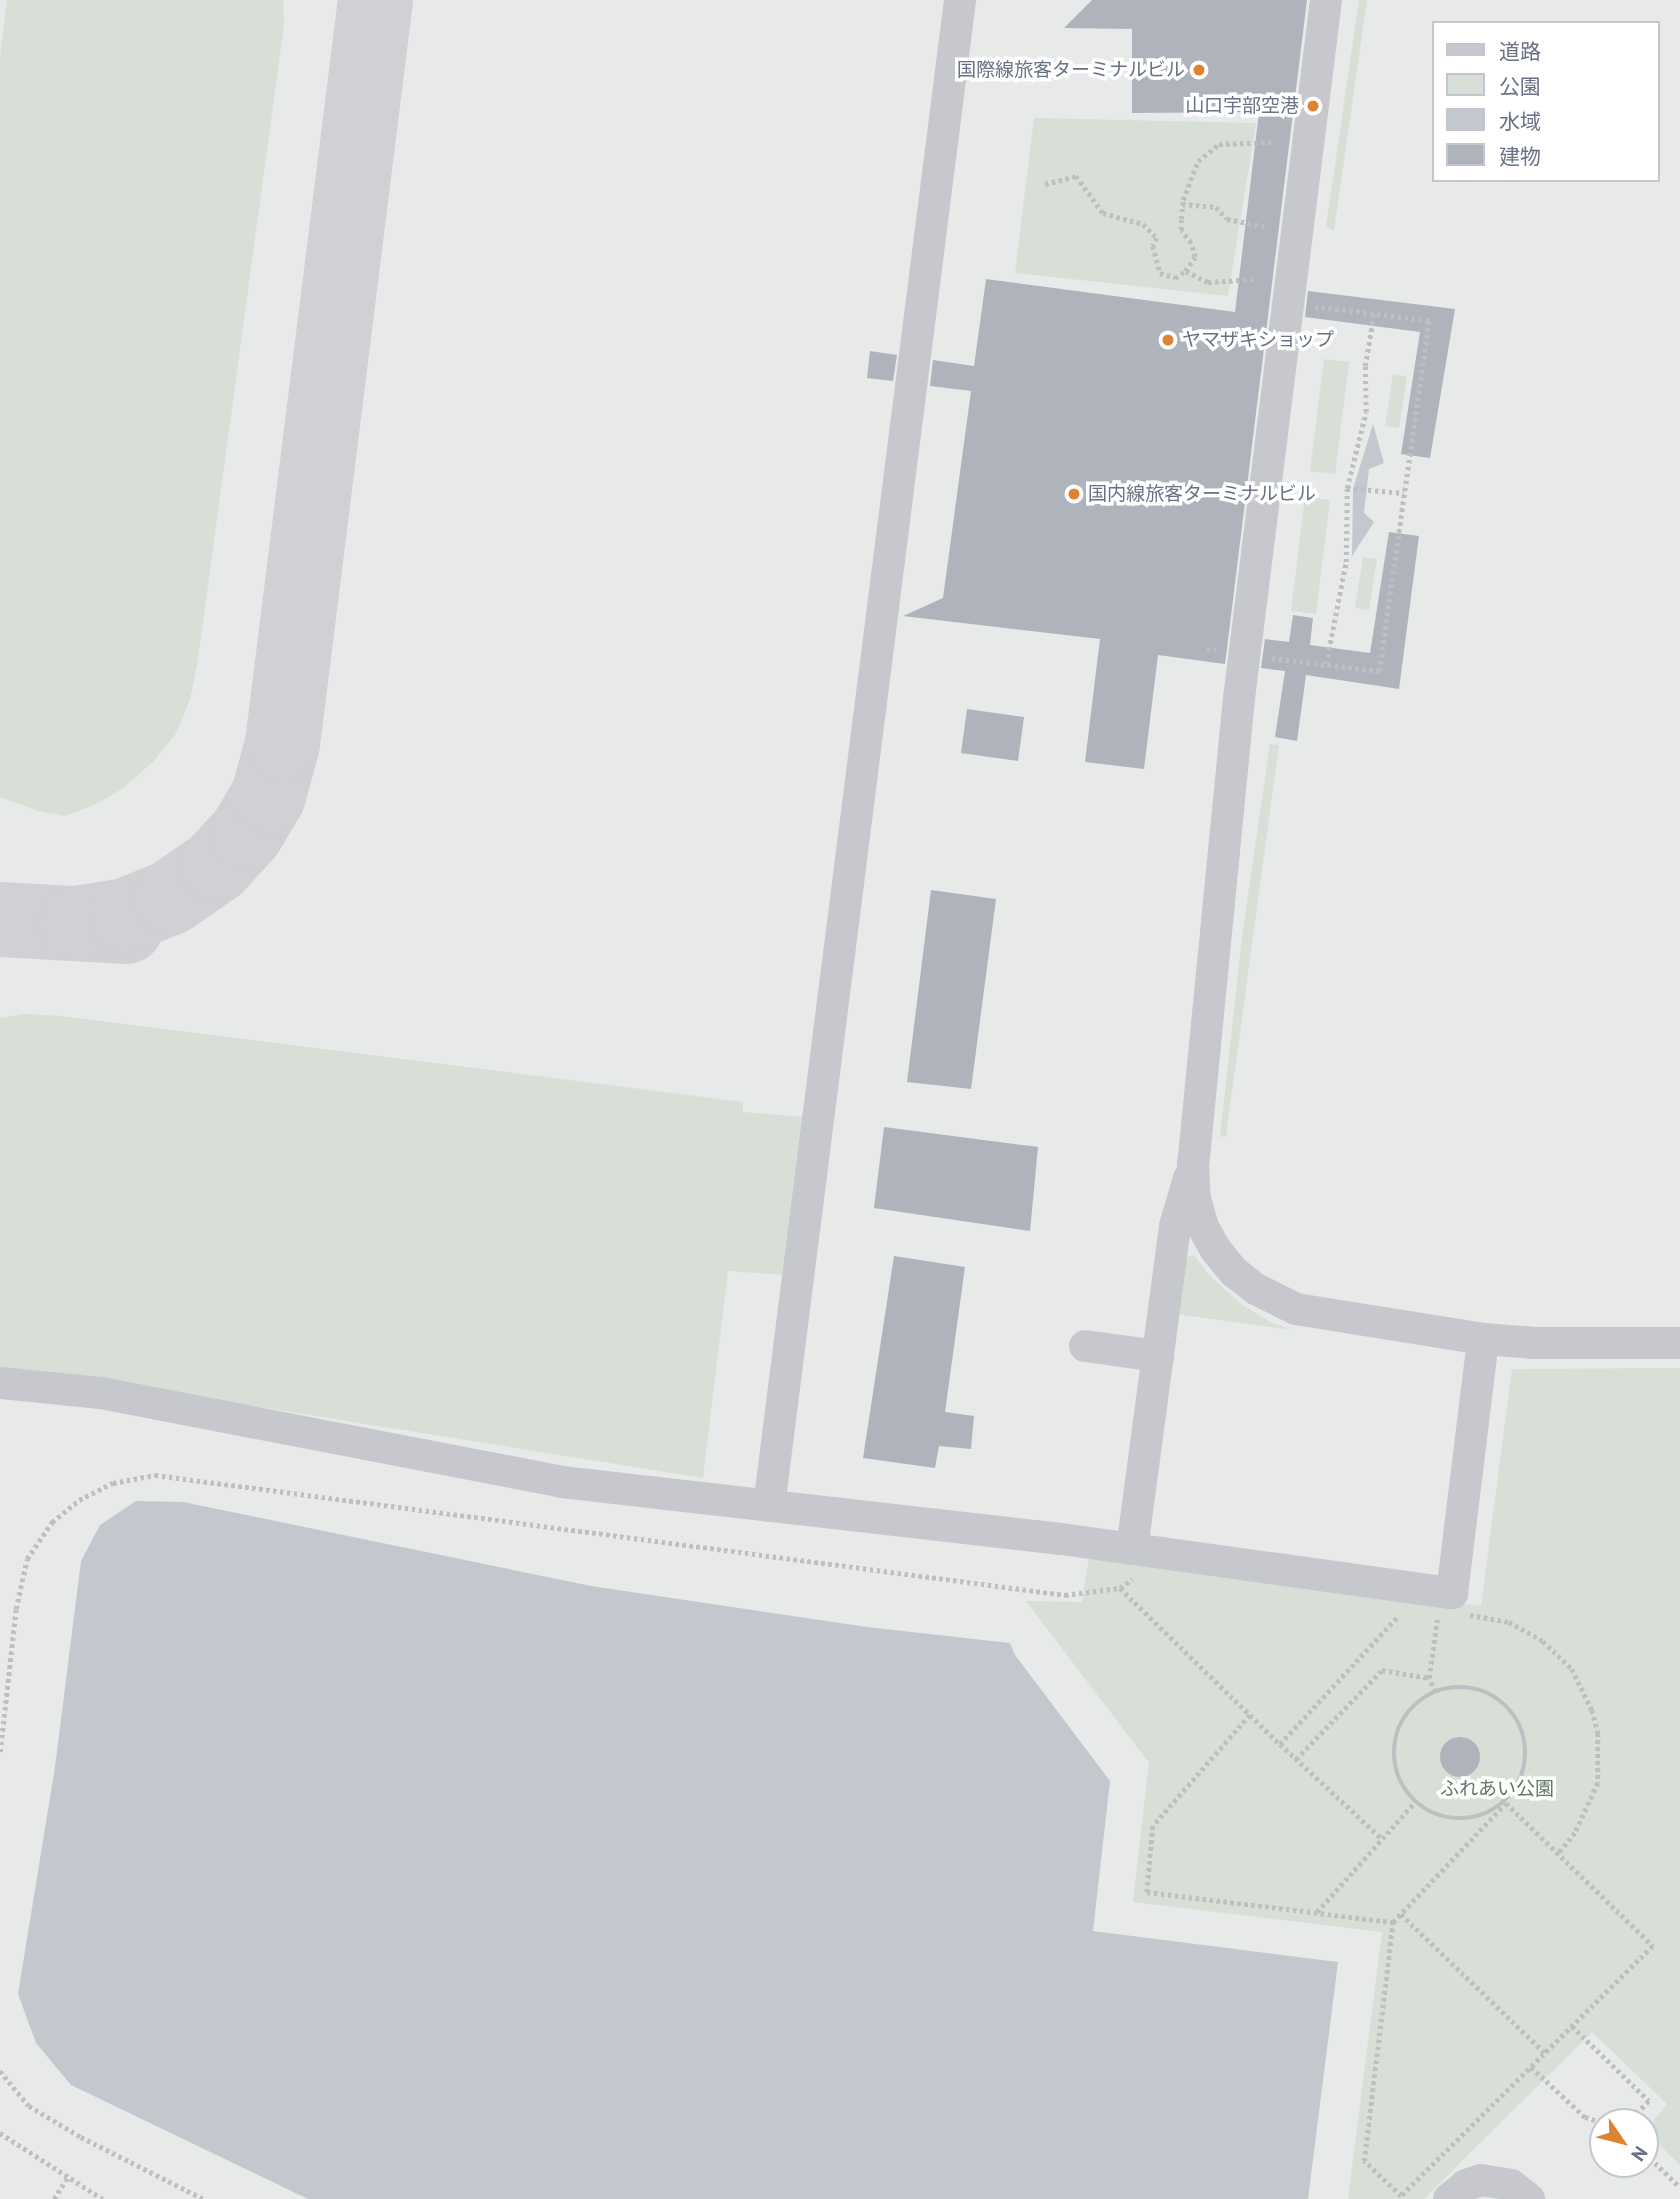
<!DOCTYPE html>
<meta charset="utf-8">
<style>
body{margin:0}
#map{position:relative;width:1680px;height:2199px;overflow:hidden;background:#f7f8f6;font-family:"PT Sans","Noto Sans JP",sans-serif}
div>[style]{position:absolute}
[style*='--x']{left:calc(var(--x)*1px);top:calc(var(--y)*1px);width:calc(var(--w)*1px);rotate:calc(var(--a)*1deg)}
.built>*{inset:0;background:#e8e9e9}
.green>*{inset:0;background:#d8dfd7}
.water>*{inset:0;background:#c3c8cf}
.taxiway>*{height:75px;margin:-37.5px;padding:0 37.5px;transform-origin:37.5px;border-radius:37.5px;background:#cfd1d4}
.building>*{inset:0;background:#afb3bc}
.round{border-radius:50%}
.path>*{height:4.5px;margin-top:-2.25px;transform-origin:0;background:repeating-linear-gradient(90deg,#bebfc2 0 3.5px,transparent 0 7px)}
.path>.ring{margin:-2.25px;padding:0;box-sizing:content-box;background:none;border:4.5px solid #bebfc2;border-radius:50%}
.minor>*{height:32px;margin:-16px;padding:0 16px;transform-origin:16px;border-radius:16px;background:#c6c8cd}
.dots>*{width:19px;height:19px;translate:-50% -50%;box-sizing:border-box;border:4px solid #fff;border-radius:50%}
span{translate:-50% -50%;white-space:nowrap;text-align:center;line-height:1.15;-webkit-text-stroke:7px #fff;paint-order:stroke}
.poi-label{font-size:19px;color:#687185}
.right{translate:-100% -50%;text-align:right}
.left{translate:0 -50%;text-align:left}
.park-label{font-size:19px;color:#637864}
.legend{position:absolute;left:1432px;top:21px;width:228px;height:161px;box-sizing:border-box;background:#fff;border:2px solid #c3c6ce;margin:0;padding:9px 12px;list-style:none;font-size:21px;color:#687185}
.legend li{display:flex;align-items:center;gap:14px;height:35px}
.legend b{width:35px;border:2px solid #c3c6ce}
.north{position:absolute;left:1589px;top:2108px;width:70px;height:70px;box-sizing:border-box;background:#fff;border:2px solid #c3c6ce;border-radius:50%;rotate:125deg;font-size:19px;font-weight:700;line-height:28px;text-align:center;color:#687185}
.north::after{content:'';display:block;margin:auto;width:24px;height:32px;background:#dd8331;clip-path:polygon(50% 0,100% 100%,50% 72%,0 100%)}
</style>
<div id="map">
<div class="built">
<i style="clip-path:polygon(evenodd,0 0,1680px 0,1680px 2199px,0 2199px,0 0,1433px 23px,1657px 23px,1657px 180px,1433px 180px,1433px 23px,0 0,1603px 2122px,1645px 2122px,1645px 2164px,1603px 2164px,1603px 2122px)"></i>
</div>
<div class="green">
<i style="clip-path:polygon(7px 0,283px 0,284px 25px,197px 666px,190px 699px,177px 732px,153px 762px,122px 789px,92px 806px,65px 816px,38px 811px,0 797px,0 57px)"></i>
<i style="clip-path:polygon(1359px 0,1367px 0,1334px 230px,1326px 227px)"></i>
<i style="clip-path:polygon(1034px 118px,1256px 123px,1228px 296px,1015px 273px)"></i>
<i style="clip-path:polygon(1324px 359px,1349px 362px,1335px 474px,1310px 471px)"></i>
<i style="clip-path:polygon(1393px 374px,1407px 377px,1399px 428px,1385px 426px)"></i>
<i style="clip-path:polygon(1305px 497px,1330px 500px,1316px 614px,1291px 611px)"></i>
<i style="clip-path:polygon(1363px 557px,1377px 559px,1369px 610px,1355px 608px)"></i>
<i style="clip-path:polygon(1270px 744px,1279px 745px,1226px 1136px,1220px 1137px,1242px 937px)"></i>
<i style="clip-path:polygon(24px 1014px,61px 1016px,743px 1102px,743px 1112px,803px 1117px,784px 1275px,728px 1271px,703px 1478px,53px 1374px,0 1369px,0 1018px)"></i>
<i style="clip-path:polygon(1194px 1255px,1211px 1277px,1241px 1304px,1270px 1322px,1292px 1330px,1175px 1314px,1184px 1257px)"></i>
<i style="clip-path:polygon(1680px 1368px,1680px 2165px,1645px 2131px,1667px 2104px,1592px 2032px,1424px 2199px,1348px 2199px,1382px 1932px,1133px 1902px,1149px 1763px,1026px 1601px,1082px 1602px,1089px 1556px,1481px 1606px,1512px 1369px)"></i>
</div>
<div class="water">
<i style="clip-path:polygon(1373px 424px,1384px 463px,1369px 469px,1364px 513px,1374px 522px,1352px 556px,1353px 489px)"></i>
<i style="clip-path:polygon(136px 1501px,183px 1502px,591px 1586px,867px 1627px,1010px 1643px,1015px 1655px,1110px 1781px,1093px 1931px,1338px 1962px,1308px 2199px,308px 2199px,71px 2085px,36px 2043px,18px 1994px,55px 1767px,81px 1561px,100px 1525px)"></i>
</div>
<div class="taxiway">
<i style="--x:0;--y:919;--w:126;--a:3.2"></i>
<i style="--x:76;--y:923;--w:50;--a:-9.3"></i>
<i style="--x:125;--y:915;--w:48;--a:-21.8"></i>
<i style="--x:170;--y:897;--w:56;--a:-34.8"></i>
<i style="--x:216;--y:865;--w:45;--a:-47.7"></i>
<i style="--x:246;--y:832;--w:43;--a:-59.3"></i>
<i style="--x:268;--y:795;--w:54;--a:-74.9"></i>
<i style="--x:282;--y:743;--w:749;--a:-82.87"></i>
</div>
<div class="building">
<i style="clip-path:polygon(1092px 0,1307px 0,1225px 664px,1158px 655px,1144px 769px,1085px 762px,1100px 639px,903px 616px,943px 598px,971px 391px,930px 386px,933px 360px,974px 366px,986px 279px,1235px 312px,1259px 112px,1132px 113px,1132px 29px,1064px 28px)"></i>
<i style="clip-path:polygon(1308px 291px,1455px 309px,1430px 458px,1401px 454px,1420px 332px,1305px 317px)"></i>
<i style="clip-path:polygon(870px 351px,897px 355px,893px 381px,867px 378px)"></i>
<i style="clip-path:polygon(1389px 532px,1419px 536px,1399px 689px,1306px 675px,1297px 741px,1275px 737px,1285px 671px,1261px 668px,1265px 639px,1289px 642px,1293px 615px,1313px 618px,1310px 645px,1370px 653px)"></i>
<i style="clip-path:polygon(967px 709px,1024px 717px,1018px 761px,961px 753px)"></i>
<i style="clip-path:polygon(931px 890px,996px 899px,971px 1089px,907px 1082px)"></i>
<i style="clip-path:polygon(884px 1127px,1038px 1147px,1030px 1231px,874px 1208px)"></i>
<i style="clip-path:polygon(894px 1256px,965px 1267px,945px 1412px,974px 1416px,971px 1449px,939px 1446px,935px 1468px,863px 1458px)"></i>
<i class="round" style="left:1440px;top:1737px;width:40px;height:40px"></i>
</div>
<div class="path">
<i style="--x:1045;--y:184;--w:32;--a:-14"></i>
<i style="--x:1076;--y:176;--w:46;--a:53.9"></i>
<i style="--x:1103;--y:213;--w:41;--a:15.4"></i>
<i style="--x:1143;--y:224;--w:20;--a:45"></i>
<i style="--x:1157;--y:238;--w:9;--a:117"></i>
<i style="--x:1153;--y:246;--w:28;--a:75"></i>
<i style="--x:1160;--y:273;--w:16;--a:18"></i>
<i style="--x:1175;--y:278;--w:12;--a:-35"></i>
<i style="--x:1185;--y:271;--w:17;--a:-54"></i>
<i style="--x:1195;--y:257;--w:15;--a:-106"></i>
<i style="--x:1191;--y:243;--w:16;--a:-128"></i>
<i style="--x:1181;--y:230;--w:11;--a:-90"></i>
<i style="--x:1181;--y:219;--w:19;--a:-84"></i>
<i style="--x:1183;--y:200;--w:42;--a:-69"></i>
<i style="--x:1198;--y:161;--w:27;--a:-39"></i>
<i style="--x:1219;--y:144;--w:56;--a:-2"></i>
<i style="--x:1182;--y:204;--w:34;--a:5"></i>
<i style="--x:1216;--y:207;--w:16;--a:47"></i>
<i style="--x:1227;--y:219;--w:38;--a:11"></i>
<i style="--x:1186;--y:271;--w:25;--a:27"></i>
<i style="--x:1208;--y:282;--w:47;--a:-3.7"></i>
<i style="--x:1347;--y:488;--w:57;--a:5"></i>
<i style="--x:1207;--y:649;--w:9;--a:6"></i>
<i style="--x:1272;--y:658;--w:108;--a:6.9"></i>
<i style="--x:1379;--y:671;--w:354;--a:-81.9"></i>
<i style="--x:1429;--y:321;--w:114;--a:-172.9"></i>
<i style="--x:1326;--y:664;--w:104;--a:-78.9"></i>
<i style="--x:1346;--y:562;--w:74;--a:-89.2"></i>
<i style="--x:1347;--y:488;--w:78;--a:-76"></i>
<i style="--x:1366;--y:412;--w:46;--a:-91.2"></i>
<i style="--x:1365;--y:366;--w:53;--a:-80.2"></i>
<i style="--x:1120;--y:1588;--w:223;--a:44.3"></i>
<i style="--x:1280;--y:1744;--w:174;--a:-47.3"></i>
<i style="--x:1470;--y:1615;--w:40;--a:10"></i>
<i style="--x:1509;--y:1622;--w:39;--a:29"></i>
<i style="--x:1543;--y:1641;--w:40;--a:44"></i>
<i style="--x:1572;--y:1669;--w:46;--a:64"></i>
<i style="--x:1592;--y:1710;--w:24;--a:75"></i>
<i style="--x:1598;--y:1733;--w:50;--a:90"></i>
<i style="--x:1598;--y:1783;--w:55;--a:114.7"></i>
<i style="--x:1575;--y:1833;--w:27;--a:129"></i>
<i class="ring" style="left:1394px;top:1687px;width:127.5px;height:127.5px"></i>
<i style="--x:1435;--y:1692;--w:15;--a:-113"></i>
<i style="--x:1429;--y:1678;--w:59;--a:-82.1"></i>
<i style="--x:1250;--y:1715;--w:147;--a:131.1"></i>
<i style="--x:1153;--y:1826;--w:66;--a:95.2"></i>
<i style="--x:1147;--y:1892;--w:248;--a:7"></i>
<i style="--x:1280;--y:1744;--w:138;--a:42.9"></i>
<i style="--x:0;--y:1752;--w:144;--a:-83.6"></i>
<i style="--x:16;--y:1609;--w:51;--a:-77.6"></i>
<i style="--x:27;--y:1559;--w:45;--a:-56"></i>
<i style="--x:52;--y:1522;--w:35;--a:-39"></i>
<i style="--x:79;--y:1500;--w:38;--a:-27"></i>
<i style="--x:113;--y:1483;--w:43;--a:-10.8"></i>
<i style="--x:155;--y:1475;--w:918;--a:7.51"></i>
<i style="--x:1065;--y:1595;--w:55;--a:-7.3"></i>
<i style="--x:1120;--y:1588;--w:15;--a:-37"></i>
<i style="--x:1296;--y:1759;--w:124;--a:-46"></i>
<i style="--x:1382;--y:1670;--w:48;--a:9.7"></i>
<i style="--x:1506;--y:1803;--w:205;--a:44.2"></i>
<i style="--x:1653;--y:1946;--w:355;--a:135.2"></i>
<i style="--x:1401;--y:2196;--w:51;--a:-136.6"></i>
<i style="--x:1364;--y:2161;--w:241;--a:-83.1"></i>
<i style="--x:1393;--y:1922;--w:164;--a:-46.5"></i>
<i style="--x:1317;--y:1912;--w:147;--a:-48.3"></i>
<i style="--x:1401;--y:1914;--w:200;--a:44"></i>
<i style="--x:1572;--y:2026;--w:107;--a:44.2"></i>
<i style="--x:1649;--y:2101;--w:29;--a:134"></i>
<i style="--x:1531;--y:2067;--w:74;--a:42.8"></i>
<i style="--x:1585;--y:2117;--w:19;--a:18"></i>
<i style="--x:0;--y:2071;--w:45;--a:50.4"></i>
<i style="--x:29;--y:2106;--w:61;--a:30.8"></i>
<i style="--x:81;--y:2137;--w:138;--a:26.8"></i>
<i style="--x:0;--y:2133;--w:122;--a:32.7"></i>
<i style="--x:1645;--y:2153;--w:49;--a:44.2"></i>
<i style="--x:54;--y:2199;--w:26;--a:-58"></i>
</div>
<div class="minor">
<i style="--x:1326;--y:0;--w:703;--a:97.1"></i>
<i style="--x:1239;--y:698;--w:467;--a:95.6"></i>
<i style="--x:1193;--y:1163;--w:36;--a:87"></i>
<i style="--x:1195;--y:1199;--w:29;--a:74"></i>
<i style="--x:1203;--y:1227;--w:26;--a:61"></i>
<i style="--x:1216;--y:1250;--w:28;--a:51"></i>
<i style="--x:1234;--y:1272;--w:28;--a:38"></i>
<i style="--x:1256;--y:1289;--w:45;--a:26.6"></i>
<i style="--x:1296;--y:1309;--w:189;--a:9.1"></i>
<i style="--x:1483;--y:1339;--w:53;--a:4.3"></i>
<i style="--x:1536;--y:1343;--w:144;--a:0"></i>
<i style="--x:1085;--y:1346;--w:74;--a:7.8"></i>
<i style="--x:0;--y:1383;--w:101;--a:5.7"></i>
<i style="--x:101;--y:1393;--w:470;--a:10.9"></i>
<i style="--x:562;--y:1482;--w:502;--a:6.52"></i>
<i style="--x:1061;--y:1539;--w:395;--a:7.9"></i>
<i style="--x:1452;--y:1593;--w:256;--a:-83"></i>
<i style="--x:769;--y:1506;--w:1518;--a:-82.77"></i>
<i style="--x:1132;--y:1549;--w:326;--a:-82.4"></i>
<i style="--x:1175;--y:1226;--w:50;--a:-73.7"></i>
<i style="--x:1449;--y:2199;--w:22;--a:-39"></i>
<i style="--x:1466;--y:2185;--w:16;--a:-18"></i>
<i style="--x:1481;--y:2180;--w:30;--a:9"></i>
<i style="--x:1511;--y:2185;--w:23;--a:38"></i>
</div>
<div class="dots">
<i style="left:1199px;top:70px;background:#dd8331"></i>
<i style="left:1313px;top:106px;background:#dd8331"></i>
<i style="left:1168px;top:340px;background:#dd8331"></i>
<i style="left:1074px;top:494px;background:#dd8331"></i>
</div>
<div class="poi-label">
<span class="right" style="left:1185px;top:70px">国際線旅客ターミナルビル</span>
<span class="right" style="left:1299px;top:106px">山口宇部空港</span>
<span class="left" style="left:1182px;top:340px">ヤマザキショップ</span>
<span class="left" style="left:1088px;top:494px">国内線旅客ターミナルビル</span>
</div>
<div class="park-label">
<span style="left:1497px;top:1789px">ふれあい公園</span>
</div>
<ul class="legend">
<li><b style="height:9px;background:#c6c8cd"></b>道路</li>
<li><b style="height:19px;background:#d8dfd7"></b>公園</li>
<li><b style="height:19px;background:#c3c8cf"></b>水域</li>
<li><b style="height:19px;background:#afb3bc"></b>建物</li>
</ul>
<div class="north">N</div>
</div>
